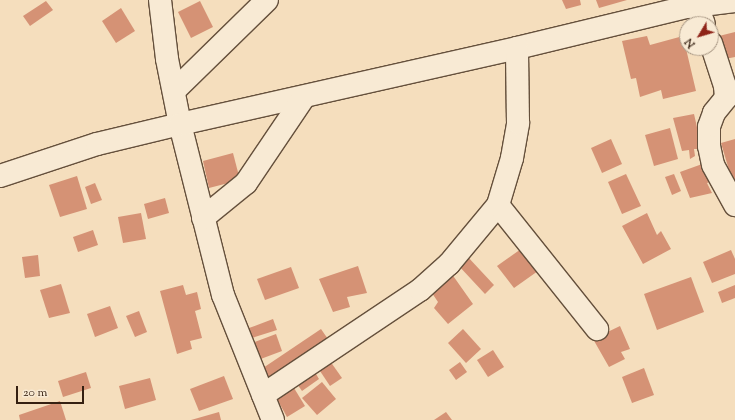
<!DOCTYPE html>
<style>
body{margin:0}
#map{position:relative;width:735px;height:420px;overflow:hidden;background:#f5debd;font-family:"Sorts Mill Goudy",serif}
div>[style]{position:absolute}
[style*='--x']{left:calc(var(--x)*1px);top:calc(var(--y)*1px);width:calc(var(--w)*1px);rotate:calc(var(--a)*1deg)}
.building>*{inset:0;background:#d59275}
.roads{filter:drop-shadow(1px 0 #65503c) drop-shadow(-1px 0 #65503c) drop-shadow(0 1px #65503c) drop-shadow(0 -1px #65503c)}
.street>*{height:22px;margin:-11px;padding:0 11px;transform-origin:11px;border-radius:11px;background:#f8ead4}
span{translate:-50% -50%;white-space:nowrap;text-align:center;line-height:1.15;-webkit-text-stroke:3px #f8ead4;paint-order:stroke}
.north{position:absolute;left:679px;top:16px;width:40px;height:40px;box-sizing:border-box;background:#f8ead4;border:1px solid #aa9986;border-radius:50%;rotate:232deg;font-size:11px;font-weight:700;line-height:16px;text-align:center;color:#352011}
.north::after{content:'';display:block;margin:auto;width:14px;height:18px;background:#8f2418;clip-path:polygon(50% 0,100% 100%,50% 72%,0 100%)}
.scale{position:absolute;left:16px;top:386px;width:68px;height:18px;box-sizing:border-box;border:2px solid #352011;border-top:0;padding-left:5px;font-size:12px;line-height:14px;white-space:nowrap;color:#352011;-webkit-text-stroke:3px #f8ead4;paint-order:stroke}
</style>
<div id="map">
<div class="building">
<i style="clip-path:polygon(562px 0,580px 0,581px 5px,566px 9px)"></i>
<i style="clip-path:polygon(596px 0,627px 0,599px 8px)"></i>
<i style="clip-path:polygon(46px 1px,53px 10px,30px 26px,23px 16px)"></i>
<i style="clip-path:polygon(200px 1px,213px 27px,191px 38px,178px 12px)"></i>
<i style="clip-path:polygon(121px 8px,135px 31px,116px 43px,102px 21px)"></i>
<i style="clip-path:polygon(735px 32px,735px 57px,720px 60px,715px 37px)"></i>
<i style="clip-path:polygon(647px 36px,650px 45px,683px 36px,696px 91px,663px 99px,661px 90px,640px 97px,636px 78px,631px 79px,622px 41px)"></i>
<i style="clip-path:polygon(694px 114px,702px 149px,694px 149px,695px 156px,690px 159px,689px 150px,682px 151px,673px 118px)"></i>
<i style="clip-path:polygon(670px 128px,678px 159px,654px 166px,645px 135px)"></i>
<i style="clip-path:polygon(611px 139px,622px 164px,602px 173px,591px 148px)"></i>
<i style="clip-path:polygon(735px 139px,735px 179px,732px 180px,721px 143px)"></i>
<i style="clip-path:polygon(233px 153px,240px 180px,209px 188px,203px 161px)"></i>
<i style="clip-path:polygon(705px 163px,712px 181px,707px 183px,712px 193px,690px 198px,680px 172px)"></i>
<i style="clip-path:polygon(626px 174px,641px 206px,622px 214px,608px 182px)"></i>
<i style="clip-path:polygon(674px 174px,681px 191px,672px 195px,665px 177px)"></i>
<i style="clip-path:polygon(77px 176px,87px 209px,60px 217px,49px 185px)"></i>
<i style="clip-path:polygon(95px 183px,102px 200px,91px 204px,85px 187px)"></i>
<i style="clip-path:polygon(165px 198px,169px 213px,148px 219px,144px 204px)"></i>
<i style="clip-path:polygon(141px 213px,146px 239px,123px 243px,118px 217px)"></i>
<i style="clip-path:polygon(647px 213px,657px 235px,661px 231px,671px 249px,643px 264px,622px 226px)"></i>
<i style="clip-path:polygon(93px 230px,98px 245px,78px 252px,73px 237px)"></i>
<i style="clip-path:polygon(521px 249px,538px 271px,514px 288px,497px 266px)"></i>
<i style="clip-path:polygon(731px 250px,735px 259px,735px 274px,712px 283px,703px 262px)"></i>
<i style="clip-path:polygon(38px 255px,40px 276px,25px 278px,22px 257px)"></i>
<i style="clip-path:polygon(467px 256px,494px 285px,485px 294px,458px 265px)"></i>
<i style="clip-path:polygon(358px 266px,367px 293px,347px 297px,350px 307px,333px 312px,319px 279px)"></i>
<i style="clip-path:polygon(291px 267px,299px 288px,265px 300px,257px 279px)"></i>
<i style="clip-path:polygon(449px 270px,473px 304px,448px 324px,434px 308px,438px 302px,428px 287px)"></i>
<i style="clip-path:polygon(691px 277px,704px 312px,657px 330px,644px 294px)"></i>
<i style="clip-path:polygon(61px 284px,70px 313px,49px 318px,40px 290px)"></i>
<i style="clip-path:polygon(183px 285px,186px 295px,197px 292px,201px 309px,195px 311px,202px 338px,190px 341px,192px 349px,177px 354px,160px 291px)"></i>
<i style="clip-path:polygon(735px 285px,735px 298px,722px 303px,718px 292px)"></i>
<i style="clip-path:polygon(110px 306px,118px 328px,95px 337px,87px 314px)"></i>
<i style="clip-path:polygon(139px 311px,147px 332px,135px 337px,126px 316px)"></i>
<i style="clip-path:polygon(273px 319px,277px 330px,252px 338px,249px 328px)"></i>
<i style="clip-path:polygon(620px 326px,630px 349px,621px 352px,625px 359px,609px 367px,593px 339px)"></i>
<i style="clip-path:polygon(321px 329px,330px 342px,271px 381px,263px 368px)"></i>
<i style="clip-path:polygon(463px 329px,481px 349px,466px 363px,448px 343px)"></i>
<i style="clip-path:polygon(276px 334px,282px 351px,258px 360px,252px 343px)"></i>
<i style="clip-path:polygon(493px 350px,504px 367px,488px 377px,477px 360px)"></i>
<i style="clip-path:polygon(330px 361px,342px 378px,330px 386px,318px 368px)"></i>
<i style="clip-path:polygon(460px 362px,467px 372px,456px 380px,449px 370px)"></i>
<i style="clip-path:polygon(644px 368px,654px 395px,632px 403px,622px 377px)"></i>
<i style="clip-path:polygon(313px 369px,319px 379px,302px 391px,295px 381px)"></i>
<i style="clip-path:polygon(86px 372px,91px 388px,63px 397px,58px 381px)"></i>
<i style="clip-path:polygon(224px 376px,233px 399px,199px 411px,190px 389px)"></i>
<i style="clip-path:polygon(150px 378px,156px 400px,125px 409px,119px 386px)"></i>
<i style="clip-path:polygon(322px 382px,336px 399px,317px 415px,302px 398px)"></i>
<i style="clip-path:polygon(294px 388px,305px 406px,287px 417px,277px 399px)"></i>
<i style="clip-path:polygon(60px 401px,66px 420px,20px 420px,19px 415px)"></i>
<i style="clip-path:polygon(219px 412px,221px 420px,191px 420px)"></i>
<i style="clip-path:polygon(446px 412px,452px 420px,434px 420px)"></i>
</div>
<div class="roads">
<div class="street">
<i style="--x:160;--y:0;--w:59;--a:83.2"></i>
<i style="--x:167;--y:59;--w:66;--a:78.7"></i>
<i style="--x:180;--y:124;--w:176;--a:75.9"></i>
<i style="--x:223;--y:295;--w:135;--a:68.2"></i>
<i style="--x:697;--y:6;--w:19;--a:69"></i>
<i style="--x:711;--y:43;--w:45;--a:72"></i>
<i style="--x:725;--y:86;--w:12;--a:85"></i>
<i style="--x:726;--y:98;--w:19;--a:129"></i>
<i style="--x:714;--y:113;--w:15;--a:110"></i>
<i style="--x:709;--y:127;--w:19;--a:90"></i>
<i style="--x:709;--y:146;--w:19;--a:78"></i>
<i style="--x:713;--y:165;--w:46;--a:61.2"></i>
<i style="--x:174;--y:91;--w:130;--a:-44.4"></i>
<i style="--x:0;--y:176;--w:102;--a:-18.3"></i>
<i style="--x:97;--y:144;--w:85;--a:-13.5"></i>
<i style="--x:180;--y:124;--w:345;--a:-12.7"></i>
<i style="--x:517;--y:48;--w:174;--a:-13.6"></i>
<i style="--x:686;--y:7;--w:49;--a:-7"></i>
<i style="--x:498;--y:205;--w:159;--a:51.4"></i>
<i style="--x:203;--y:218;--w:55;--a:-39.1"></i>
<i style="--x:246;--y:183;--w:104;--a:-56"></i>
<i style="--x:263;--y:395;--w:189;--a:-33.8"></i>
<i style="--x:420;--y:290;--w:39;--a:-42"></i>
<i style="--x:449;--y:264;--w:77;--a:-50.3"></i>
<i style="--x:498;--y:205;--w:49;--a:-73.4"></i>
<i style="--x:512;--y:158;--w:36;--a:-80"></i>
<i style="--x:518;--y:123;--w:75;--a:-90.8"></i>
</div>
</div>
<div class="north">N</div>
<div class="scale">20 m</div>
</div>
